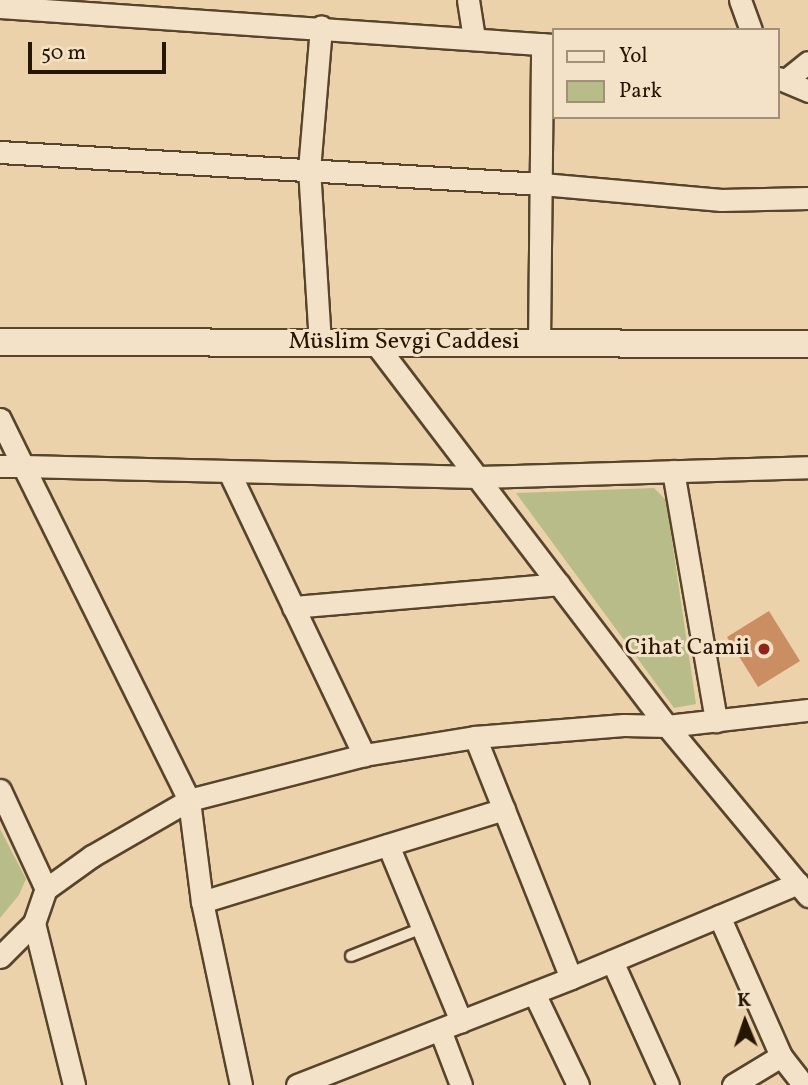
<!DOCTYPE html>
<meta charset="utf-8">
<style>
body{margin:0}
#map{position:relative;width:808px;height:1085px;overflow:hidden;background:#ecd2ab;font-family:Vollkorn,serif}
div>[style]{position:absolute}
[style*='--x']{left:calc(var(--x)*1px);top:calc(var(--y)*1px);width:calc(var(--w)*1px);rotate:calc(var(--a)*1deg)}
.green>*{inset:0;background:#b8bc89}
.building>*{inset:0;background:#cb8d62}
.roads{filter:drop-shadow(2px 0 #58442b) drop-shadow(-2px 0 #58442b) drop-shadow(0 2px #58442b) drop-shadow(0 -2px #58442b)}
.service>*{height:10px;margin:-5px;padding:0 5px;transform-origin:5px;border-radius:5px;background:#f3e2c8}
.minor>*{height:21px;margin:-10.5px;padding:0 10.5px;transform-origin:10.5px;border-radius:10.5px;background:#f3e2c8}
.tertiary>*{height:26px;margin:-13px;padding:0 13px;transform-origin:13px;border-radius:13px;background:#f3e2c8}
.dots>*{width:19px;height:19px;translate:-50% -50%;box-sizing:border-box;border:4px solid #f3e2c8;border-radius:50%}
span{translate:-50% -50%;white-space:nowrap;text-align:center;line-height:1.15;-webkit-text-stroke:6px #f3e2c8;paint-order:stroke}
.street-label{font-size:24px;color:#261500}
.poi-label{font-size:24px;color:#261500}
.right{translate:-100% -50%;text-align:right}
.legend{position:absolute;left:552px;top:28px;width:228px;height:91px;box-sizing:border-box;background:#f3e2c8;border:2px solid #a19078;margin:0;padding:9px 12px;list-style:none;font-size:21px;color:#261500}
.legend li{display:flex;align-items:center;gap:14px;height:35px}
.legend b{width:35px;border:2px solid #a19078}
.north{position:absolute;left:710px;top:987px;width:70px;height:70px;-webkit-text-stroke:5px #f3e2c8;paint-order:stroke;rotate:358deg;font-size:19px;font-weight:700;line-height:28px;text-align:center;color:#261500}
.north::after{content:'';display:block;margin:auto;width:24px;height:32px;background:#261500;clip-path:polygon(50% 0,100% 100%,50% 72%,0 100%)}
.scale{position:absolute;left:28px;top:42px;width:138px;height:32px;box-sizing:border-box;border:4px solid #261500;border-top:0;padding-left:9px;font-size:21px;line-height:24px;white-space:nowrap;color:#261500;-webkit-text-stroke:5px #f3e2c8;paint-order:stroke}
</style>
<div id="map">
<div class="green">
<i style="clip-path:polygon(654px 488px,666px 500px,696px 704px,674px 708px,516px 493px)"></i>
<i style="clip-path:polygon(0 829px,26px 879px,19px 895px,0 918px)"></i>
</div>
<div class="building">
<i style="clip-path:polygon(769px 611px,800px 661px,758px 687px,727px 637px)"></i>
</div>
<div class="roads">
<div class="service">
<i style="--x:351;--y:956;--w:76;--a:-21.5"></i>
</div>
<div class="minor">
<i style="--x:468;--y:0;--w:38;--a:81"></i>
<i style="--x:740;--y:0;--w:32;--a:70"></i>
<i style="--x:0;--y:7;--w:555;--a:3.92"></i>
<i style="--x:778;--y:78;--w:33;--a:23"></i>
<i style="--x:786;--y:80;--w:28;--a:-39"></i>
<i style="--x:0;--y:152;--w:543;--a:3.38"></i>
<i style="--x:542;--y:184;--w:180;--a:5.1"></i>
<i style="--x:721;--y:200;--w:87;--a:-1.3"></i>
<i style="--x:320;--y:343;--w:173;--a:-93.6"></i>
<i style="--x:309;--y:170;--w:144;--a:-85.2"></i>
<i style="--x:375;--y:343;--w:482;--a:52.7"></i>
<i style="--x:667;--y:726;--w:221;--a:50.3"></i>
<i style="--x:539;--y:344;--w:300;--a:-89.4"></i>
<i style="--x:0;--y:419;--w:52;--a:63.9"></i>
<i style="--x:23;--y:466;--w:23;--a:180"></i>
<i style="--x:673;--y:471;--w:254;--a:80.2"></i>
<i style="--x:229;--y:472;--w:314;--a:64.5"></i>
<i style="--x:293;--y:607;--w:267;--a:-4.9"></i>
<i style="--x:475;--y:737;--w:259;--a:68.3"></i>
<i style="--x:0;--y:790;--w:109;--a:65.1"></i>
<i style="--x:388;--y:845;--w:191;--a:67.5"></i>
<i style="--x:202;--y:902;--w:316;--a:-17.1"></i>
<i style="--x:719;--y:916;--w:153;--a:66.1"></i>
<i style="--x:781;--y:1056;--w:37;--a:52"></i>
<i style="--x:34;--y:923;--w:167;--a:76.1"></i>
<i style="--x:0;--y:957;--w:48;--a:-45"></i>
<i style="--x:34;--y:923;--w:36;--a:-71"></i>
<i style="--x:46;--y:889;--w:57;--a:-35.7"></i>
<i style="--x:92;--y:856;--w:112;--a:-30"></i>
<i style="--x:189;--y:800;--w:181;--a:-14.4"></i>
<i style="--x:364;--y:755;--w:112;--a:-9.2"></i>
<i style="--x:475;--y:737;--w:149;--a:-4.6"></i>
<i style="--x:624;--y:725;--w:43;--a:1.3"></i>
<i style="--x:667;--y:726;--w:142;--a:-6.5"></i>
<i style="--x:612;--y:961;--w:136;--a:65.7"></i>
<i style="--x:534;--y:993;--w:102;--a:64.4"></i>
<i style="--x:440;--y:1030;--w:59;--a:69.1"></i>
<i style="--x:241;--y:1085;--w:187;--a:-102"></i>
<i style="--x:202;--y:902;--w:103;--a:-97.3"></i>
<i style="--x:189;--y:800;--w:373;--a:-116.4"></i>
<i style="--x:23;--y:466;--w:455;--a:1.4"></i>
<i style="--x:478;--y:477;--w:330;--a:-1.7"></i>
<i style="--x:297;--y:1085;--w:294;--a:-21.3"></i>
<i style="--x:571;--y:978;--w:246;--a:-22.7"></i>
<i style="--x:733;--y:1085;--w:56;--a:-31.1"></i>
</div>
<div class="tertiary">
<i style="--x:0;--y:342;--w:808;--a:0.14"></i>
</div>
</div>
<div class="dots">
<i style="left:764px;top:649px;background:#8f2418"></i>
</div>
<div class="street-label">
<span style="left:404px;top:343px">Müslim Sevgi Caddesi</span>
</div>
<div class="poi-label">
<span class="right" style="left:750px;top:649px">Cihat Camii</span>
</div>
<ul class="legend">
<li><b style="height:9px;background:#f3e2c8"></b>Yol</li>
<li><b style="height:19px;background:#b8bc89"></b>Park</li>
</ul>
<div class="north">K</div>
<div class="scale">50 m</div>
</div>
